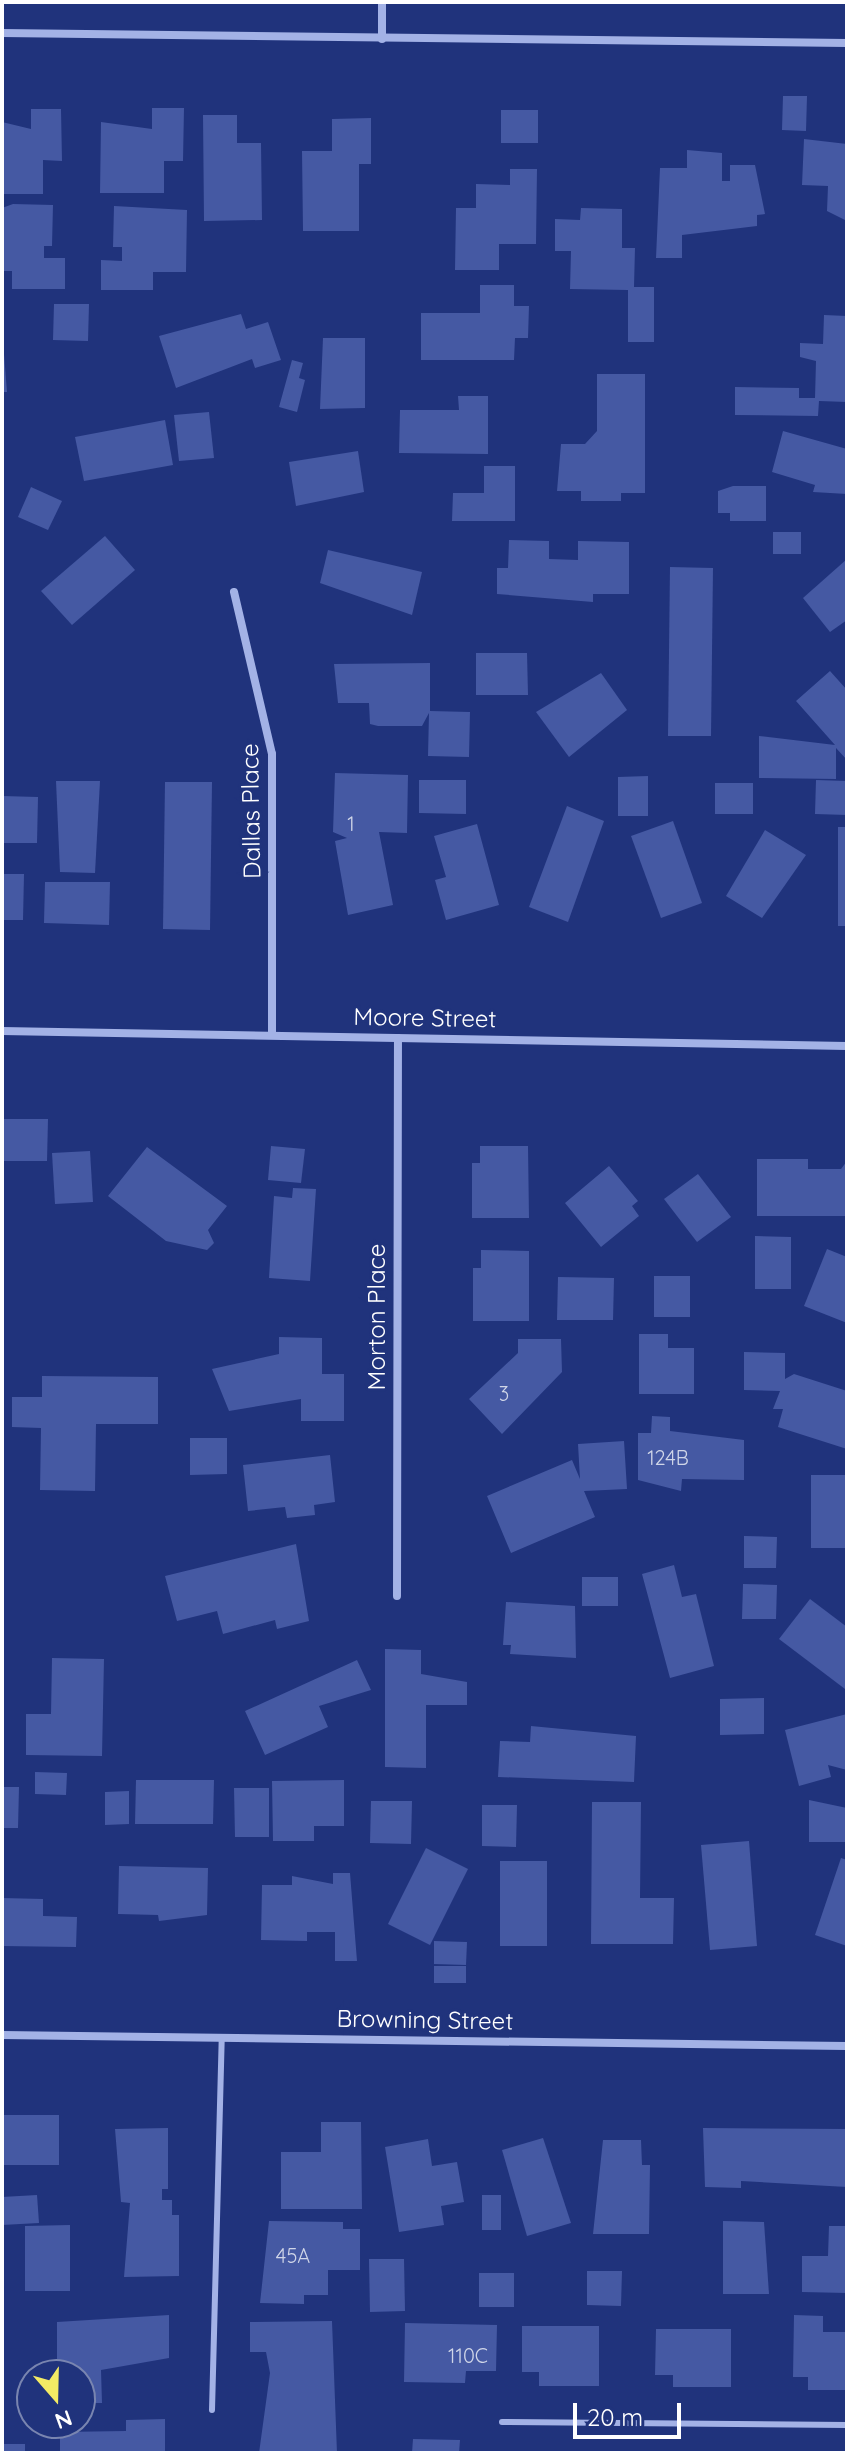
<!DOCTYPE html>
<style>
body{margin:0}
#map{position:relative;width:849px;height:2455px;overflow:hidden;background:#20337c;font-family:Quicksand,sans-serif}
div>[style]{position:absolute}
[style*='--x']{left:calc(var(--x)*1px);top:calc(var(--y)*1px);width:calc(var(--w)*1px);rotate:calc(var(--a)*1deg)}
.building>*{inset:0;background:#4559a3}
.service>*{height:6px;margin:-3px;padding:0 3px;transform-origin:3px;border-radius:3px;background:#a3b2e6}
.minor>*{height:8px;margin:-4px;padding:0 4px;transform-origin:4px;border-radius:4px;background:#a3b2e6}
span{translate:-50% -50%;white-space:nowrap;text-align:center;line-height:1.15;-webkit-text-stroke:6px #20337c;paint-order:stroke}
.number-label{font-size:20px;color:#d0d6e8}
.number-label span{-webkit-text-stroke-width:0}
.street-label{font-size:24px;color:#fff}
.frame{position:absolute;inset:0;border:4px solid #fff;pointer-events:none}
.north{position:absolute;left:16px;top:2359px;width:80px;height:80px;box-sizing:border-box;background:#20337c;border:2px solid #7985b0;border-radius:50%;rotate:160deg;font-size:22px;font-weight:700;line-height:32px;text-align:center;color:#fff}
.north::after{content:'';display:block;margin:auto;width:28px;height:36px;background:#f3eb64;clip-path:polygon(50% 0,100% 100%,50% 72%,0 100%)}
.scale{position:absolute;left:573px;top:2403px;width:108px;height:36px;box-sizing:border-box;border:4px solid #fff;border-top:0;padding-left:10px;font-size:24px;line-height:28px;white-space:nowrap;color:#fff;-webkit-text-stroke:6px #20337c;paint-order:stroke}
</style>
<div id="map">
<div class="building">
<i style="clip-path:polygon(783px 96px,807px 96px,806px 131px,782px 130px)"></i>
<i style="clip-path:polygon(152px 108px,184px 108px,183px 161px,164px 161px,164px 193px,100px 193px,101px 122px,152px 129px)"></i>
<i style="clip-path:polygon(31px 109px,61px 109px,62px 161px,43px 160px,43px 194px,2px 194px,2px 122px,31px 129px)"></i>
<i style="clip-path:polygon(501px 110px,538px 110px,538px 143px,501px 143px)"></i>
<i style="clip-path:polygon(203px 115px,237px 115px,237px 143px,261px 143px,262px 220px,204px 221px)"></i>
<i style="clip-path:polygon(371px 118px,371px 164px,359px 164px,359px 231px,303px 231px,302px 151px,332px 151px,332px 119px)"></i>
<i style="clip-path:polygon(804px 139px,847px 144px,847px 221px,827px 211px,828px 186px,802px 185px)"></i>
<i style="clip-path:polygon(687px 150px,722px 153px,722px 181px,730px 181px,730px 165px,755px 165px,765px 214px,757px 215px,757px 226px,682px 235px,682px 258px,656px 258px,660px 168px,687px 168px)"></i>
<i style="clip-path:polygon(510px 169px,537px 169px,536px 244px,499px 244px,499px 270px,455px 270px,456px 208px,476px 208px,476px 184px,510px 185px)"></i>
<i style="clip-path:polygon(13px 204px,53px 205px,52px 246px,44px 246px,44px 258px,65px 258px,65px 289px,12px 289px,12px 271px,2px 271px,2px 208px)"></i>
<i style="clip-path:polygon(114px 206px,187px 210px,186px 272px,153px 272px,153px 290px,101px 290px,101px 260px,122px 261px,122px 247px,113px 247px)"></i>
<i style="clip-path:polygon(581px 208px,622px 209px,622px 248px,635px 248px,634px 287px,654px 287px,654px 342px,628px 342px,628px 290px,570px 289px,571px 251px,555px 251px,555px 219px,580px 220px)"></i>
<i style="clip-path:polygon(480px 285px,514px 285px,514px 306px,529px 306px,528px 338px,515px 338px,514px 360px,421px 360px,421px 313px,480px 313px)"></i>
<i style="clip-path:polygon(54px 304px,89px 304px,88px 341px,53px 340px)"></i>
<i style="clip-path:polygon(241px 314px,246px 329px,268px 322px,281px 360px,255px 368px,252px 359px,176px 388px,159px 336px)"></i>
<i style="clip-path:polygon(824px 315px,847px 316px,847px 402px,819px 401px,818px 416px,735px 415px,735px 387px,799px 388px,799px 398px,815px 398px,816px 361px,800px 357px,800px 343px,823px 344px)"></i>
<i style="clip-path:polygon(2px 329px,7px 392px,2px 392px)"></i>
<i style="clip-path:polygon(323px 338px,365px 338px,365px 408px,320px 409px)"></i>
<i style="clip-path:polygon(292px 360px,303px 363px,299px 378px,305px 380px,297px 412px,279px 407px)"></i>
<i style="clip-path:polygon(597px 374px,645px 374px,645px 493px,621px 493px,621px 501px,581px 501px,581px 491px,557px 491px,561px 444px,585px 444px,597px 431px)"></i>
<i style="clip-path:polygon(458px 396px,488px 396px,488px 454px,399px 453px,400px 410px,459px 410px)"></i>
<i style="clip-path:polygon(209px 412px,214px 458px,179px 461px,174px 415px)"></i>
<i style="clip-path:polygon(165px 420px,173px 465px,84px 481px,75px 437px)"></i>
<i style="clip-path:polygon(783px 431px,847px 449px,847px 494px,813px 492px,815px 485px,772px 472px)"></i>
<i style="clip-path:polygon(358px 451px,364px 492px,296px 506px,289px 462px)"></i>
<i style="clip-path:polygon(484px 466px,515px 466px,515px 521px,452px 521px,453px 493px,484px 493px)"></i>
<i style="clip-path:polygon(733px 486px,766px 486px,766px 521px,730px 521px,730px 513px,718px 513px,718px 491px)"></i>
<i style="clip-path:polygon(31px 487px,62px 501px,48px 530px,18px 517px)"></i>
<i style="clip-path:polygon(773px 532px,801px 532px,801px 554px,773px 554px)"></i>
<i style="clip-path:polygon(105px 536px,135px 570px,72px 625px,41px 591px)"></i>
<i style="clip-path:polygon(509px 540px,549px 541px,549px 559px,578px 560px,578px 541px,629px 542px,629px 594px,593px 594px,593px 602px,497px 594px,497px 568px,508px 568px)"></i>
<i style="clip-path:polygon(328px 550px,422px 572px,412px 615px,320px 583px)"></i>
<i style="clip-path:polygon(847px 559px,847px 620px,830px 632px,803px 598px)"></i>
<i style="clip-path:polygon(670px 567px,713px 568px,711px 736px,668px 736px)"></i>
<i style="clip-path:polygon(476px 653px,527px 653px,528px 695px,476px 695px)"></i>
<i style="clip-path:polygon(430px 663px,430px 711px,470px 712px,469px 757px,428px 756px,429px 713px,422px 726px,378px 726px,370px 724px,369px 703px,338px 703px,334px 664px)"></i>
<i style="clip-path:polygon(830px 671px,847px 690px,847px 760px,836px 748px,836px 779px,759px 778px,759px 736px,835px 745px,796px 701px)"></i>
<i style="clip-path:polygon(601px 673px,627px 710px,569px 757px,536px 712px)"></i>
<i style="clip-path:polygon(335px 773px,408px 775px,407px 833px,379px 832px,393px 905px,348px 915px,335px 841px,347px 838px,333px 832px)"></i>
<i style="clip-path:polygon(648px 776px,648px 816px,618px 816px,618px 777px)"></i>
<i style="clip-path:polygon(419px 780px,466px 780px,466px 814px,419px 813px)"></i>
<i style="clip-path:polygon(816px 780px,847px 781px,847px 815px,815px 814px)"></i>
<i style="clip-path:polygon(56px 781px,100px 781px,95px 873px,60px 872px)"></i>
<i style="clip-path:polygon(165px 782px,212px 782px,210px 930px,163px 929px)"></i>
<i style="clip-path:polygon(715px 783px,753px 783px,753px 814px,715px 814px)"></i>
<i style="clip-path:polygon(2px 796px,38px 797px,37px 843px,2px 843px)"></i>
<i style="clip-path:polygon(567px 806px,604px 821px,568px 922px,529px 907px)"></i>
<i style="clip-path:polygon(673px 821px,702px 903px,661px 918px,631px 836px)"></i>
<i style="clip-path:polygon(477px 824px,499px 905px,446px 920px,435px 880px,446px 877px,434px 836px)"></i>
<i style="clip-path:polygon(838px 827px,847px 827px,847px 926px,838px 926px)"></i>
<i style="clip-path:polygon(765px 830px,806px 855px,762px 918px,726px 896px)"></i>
<i style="clip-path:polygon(2px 874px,24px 874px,23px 920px,2px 920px)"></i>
<i style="clip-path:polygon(45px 882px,110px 882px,109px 925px,44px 923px)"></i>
<i style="clip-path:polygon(2px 1119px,48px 1119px,47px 1161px,2px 1161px)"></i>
<i style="clip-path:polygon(271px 1146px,305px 1149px,301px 1183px,268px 1180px)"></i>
<i style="clip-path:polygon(480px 1146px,528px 1146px,529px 1218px,472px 1218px,472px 1163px,480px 1163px)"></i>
<i style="clip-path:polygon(147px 1147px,227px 1206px,208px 1230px,214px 1243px,207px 1250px,166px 1241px,108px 1196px)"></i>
<i style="clip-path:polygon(90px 1151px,93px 1202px,55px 1204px,52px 1153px)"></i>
<i style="clip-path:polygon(757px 1159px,808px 1159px,808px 1169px,841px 1169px,847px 1161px,847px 1216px,757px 1216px)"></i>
<i style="clip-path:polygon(609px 1166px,638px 1201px,632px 1206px,639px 1216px,601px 1247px,565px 1203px)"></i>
<i style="clip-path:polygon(698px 1174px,731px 1217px,697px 1242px,664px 1199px)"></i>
<i style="clip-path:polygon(293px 1188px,316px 1189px,310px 1281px,269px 1278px,274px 1196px,292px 1198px)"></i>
<i style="clip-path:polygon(755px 1236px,791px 1237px,791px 1289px,755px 1289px)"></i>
<i style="clip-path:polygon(827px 1249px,847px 1257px,847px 1323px,804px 1306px)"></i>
<i style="clip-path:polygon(481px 1250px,529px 1251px,529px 1321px,473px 1321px,473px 1268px,481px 1268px)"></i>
<i style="clip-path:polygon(654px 1276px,690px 1276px,690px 1317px,654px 1317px)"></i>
<i style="clip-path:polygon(558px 1277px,614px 1278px,613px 1320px,557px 1320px)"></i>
<i style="clip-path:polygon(639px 1334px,668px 1334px,668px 1348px,694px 1348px,694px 1394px,639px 1394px)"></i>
<i style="clip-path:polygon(279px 1337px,322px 1338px,322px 1374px,344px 1374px,344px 1421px,301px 1421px,301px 1399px,229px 1411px,212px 1369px,279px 1354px)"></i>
<i style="clip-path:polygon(518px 1339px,561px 1339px,562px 1372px,502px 1434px,469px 1399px,518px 1353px)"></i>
<i style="clip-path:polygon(744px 1352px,785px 1353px,785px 1379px,794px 1374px,847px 1391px,847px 1449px,778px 1427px,783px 1409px,773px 1409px,780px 1391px,744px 1390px)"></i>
<i style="clip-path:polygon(42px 1376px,158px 1377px,158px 1424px,96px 1424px,95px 1491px,40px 1490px,41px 1428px,12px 1427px,12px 1397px,42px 1397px)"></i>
<i style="clip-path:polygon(652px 1416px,670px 1417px,670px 1431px,744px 1440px,744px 1480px,682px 1479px,681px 1491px,638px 1480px,638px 1433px,651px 1433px)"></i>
<i style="clip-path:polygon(190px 1438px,227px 1438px,227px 1474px,190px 1475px)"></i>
<i style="clip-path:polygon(624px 1441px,627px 1489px,584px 1491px,595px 1517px,511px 1553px,487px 1496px,572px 1460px,580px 1479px,578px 1444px)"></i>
<i style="clip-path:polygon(330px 1455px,335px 1502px,314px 1505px,315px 1515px,287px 1518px,285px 1507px,248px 1511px,243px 1465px)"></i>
<i style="clip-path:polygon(811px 1475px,847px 1475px,847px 1548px,811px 1548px)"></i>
<i style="clip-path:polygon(744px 1536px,777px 1537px,776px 1568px,744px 1568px)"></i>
<i style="clip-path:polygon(296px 1544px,309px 1621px,277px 1629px,275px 1620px,223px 1634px,217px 1611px,177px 1621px,165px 1576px)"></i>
<i style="clip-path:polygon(674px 1565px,682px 1597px,696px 1594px,714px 1666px,670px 1678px,642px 1574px)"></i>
<i style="clip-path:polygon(582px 1577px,618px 1577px,618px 1606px,582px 1606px)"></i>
<i style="clip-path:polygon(743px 1584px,777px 1585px,776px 1619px,742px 1619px)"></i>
<i style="clip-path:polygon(810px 1599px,847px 1627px,845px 1689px,779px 1639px)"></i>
<i style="clip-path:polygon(506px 1602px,575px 1606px,576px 1658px,510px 1654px,511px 1645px,503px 1645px)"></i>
<i style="clip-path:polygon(385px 1649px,421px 1650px,421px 1674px,467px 1682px,467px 1705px,426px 1705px,426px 1768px,385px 1767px)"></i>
<i style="clip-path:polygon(52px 1658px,104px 1659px,102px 1756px,26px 1755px,26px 1714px,51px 1714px)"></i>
<i style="clip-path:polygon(357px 1660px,371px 1690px,319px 1706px,328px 1727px,265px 1755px,245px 1711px)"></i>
<i style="clip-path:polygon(764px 1698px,764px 1734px,720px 1735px,720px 1699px)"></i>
<i style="clip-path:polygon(847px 1714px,847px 1770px,828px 1765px,831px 1777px,799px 1786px,785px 1730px)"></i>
<i style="clip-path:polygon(531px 1726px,636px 1736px,634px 1782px,498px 1777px,500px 1741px,530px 1742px)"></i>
<i style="clip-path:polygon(35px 1772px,67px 1773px,66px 1795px,35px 1794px)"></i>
<i style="clip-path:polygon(136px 1780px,214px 1780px,213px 1824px,135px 1824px)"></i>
<i style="clip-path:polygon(344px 1780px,344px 1826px,314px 1826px,314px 1841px,273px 1841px,272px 1781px)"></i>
<i style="clip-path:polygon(2px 1787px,19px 1787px,18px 1828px,2px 1828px)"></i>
<i style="clip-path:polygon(234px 1788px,269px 1788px,269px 1837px,235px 1837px)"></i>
<i style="clip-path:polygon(129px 1791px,129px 1824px,105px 1825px,105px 1792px)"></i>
<i style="clip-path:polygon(809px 1800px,847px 1808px,847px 1842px,809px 1842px)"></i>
<i style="clip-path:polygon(371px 1801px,412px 1801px,411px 1844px,370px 1843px)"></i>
<i style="clip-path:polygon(592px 1802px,641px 1802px,640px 1898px,674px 1898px,673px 1944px,591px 1944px)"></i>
<i style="clip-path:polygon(482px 1805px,517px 1805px,516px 1847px,482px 1846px)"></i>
<i style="clip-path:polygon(749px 1841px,757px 1946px,710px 1950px,701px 1845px)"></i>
<i style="clip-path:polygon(426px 1848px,468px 1869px,430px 1945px,388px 1924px)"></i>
<i style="clip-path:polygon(841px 1858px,847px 1860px,847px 1946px,815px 1935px)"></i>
<i style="clip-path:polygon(500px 1861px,547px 1861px,547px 1946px,500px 1946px)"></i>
<i style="clip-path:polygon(119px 1866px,208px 1868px,207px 1915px,159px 1921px,158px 1915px,118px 1914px)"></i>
<i style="clip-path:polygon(333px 1873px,350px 1873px,357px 1961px,335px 1961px,335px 1932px,307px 1932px,307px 1941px,261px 1940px,262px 1885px,292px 1885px,292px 1876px,333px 1884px)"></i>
<i style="clip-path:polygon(2px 1898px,43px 1899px,43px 1916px,77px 1917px,76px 1947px,2px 1946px)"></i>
<i style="clip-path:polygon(434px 1941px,467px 1942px,466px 1965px,434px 1964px)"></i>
<i style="clip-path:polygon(434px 1966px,466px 1966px,466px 1983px,434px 1983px)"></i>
<i style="clip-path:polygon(2px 2115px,59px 2115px,59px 2165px,2px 2165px)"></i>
<i style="clip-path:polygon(321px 2122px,361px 2122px,362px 2209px,281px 2209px,281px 2152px,321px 2152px)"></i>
<i style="clip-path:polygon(168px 2128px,168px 2189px,162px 2189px,162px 2200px,172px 2200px,172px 2215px,179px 2215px,179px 2276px,124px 2277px,130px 2203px,121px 2202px,115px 2129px)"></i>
<i style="clip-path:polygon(703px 2128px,847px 2129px,847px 2187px,741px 2181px,741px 2188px,705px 2187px)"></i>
<i style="clip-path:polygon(543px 2138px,571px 2223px,527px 2236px,502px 2150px)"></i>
<i style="clip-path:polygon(428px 2139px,432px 2166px,457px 2162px,464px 2202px,441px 2206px,444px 2225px,399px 2232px,385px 2147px)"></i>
<i style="clip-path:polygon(603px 2140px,641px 2140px,642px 2165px,650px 2165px,649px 2234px,593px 2234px)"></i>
<i style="clip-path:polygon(37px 2195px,39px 2223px,2px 2225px,2px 2197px)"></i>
<i style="clip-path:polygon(482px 2195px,501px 2195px,501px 2230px,482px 2230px)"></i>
<i style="clip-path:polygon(269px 2221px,343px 2222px,343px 2229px,360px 2229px,360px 2270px,328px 2270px,328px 2295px,304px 2295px,304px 2304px,260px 2303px)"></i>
<i style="clip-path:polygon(723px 2221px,764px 2222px,769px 2294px,723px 2294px)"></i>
<i style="clip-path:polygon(70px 2225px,70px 2291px,25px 2291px,25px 2226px)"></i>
<i style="clip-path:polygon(829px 2226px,847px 2226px,847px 2293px,802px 2292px,802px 2256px,828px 2256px)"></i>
<i style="clip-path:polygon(369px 2259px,404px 2259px,405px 2311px,370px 2312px)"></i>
<i style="clip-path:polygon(587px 2271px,622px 2271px,621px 2306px,587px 2305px)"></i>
<i style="clip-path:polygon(479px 2273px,514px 2273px,514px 2307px,479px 2307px)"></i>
<i style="clip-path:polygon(169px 2315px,169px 2358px,101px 2370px,102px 2403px,80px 2403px,80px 2375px,57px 2375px,57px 2322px)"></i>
<i style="clip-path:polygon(794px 2315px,823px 2316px,823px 2332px,847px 2332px,847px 2390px,808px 2390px,808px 2377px,793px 2377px)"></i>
<i style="clip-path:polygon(332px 2321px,337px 2453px,259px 2453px,270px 2373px,266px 2352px,250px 2352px,250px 2322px)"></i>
<i style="clip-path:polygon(405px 2323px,497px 2325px,496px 2371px,466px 2371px,465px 2383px,404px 2382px)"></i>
<i style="clip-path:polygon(522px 2326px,599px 2326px,599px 2386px,539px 2386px,539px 2372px,522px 2372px)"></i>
<i style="clip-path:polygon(656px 2329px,731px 2329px,731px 2387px,673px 2387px,673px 2375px,655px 2375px)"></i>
<i style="clip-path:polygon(165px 2419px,165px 2453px,60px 2453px,60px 2432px,126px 2431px,126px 2420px)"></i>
<i style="clip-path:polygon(413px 2439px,460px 2440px,459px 2453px,412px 2453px)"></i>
<i style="clip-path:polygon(2px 2444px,25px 2444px,25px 2453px,2px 2453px)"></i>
</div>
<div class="service">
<i style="--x:212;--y:2410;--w:372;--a:-88.5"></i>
<i style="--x:502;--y:2422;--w:345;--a:0.5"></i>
</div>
<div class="minor">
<i style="--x:2;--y:33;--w:845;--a:0.68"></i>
<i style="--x:382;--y:39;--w:37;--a:-90"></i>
<i style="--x:234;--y:592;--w:166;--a:76.8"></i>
<i style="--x:272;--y:754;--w:279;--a:90"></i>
<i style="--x:2;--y:1031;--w:845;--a:1.02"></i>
<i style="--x:397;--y:1596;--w:558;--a:-89.9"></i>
<i style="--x:2;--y:2035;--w:845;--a:0.75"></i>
</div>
<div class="number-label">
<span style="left:351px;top:823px">1</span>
<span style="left:504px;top:1393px">3</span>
<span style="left:668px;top:1457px">124B</span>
<span style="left:293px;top:2255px">45A</span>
<span style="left:468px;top:2355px">110C</span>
</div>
<div class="street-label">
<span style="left:251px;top:811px;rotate:-91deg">Dallas Place</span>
<span style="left:425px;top:1018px;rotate:1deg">Moore Street</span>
<span style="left:377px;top:1317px;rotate:-90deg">Morton Place</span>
<span style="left:425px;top:2020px;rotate:1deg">Browning Street</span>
</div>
<div class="frame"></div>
<div class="north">N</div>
<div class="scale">20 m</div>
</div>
